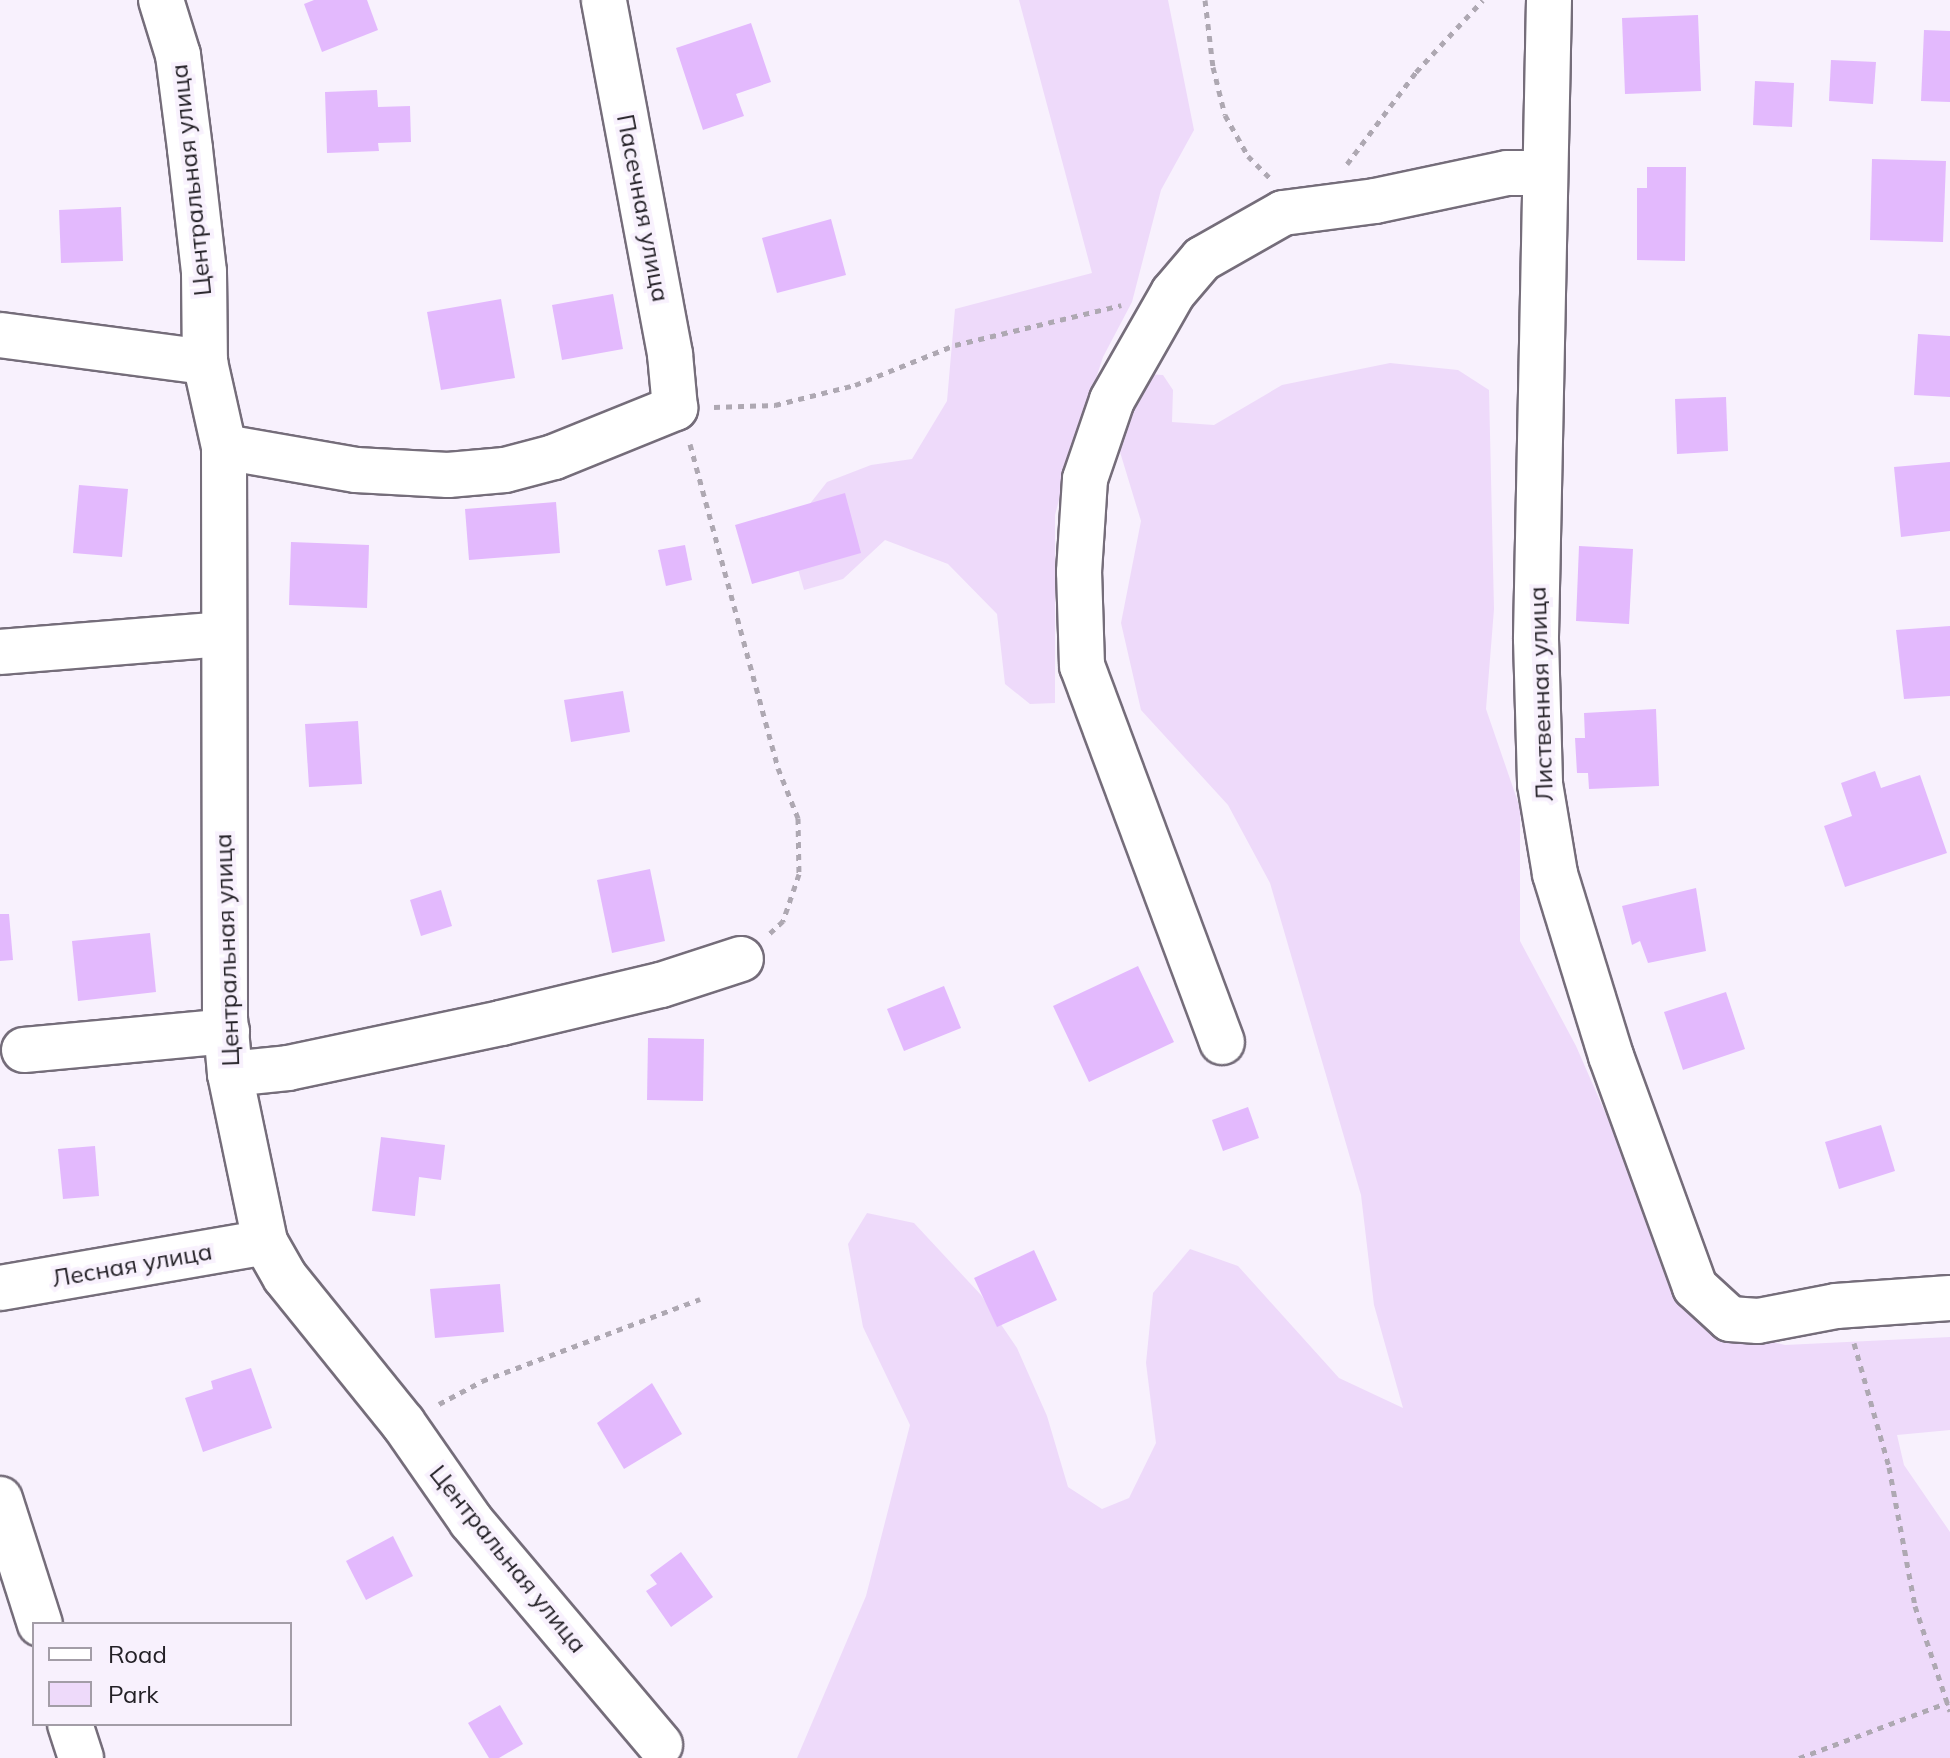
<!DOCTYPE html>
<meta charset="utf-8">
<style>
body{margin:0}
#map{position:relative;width:1950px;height:1758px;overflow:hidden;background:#f8f1fd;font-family:Mulish,sans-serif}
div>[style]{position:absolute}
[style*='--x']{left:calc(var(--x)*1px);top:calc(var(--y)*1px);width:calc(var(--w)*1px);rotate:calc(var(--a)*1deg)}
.green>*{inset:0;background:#eedafa}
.building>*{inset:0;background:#e3b9fd}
.path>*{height:5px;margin-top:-2.5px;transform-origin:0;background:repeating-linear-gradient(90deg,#aea8b2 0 6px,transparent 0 12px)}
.roads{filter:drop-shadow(2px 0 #756d7a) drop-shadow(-2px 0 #756d7a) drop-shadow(0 2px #756d7a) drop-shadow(0 -2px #756d7a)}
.minor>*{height:44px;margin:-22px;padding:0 22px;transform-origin:22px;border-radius:22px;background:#fff}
span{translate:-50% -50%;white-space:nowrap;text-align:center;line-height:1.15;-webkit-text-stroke:8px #f8f1fd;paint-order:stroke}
.street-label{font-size:24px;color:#232026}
.legend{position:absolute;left:32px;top:1622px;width:260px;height:104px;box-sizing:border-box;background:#f8f1fd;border:2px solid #a39da7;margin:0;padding:10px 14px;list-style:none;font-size:24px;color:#232026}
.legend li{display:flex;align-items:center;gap:16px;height:40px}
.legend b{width:40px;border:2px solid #a39da7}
</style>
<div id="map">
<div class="green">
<i style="clip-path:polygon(1019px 0,1168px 0,1194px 130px,1161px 190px,1132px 302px,1103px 357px,1070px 458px,1055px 515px,1055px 703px,1030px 704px,1005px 684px,997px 614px,948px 564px,885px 540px,843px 579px,804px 590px,795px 559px,794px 524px,827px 482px,871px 465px,912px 459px,947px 401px,955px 309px,1092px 273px)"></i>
<i style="clip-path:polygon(1390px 363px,1458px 370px,1489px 390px,1494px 609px,1486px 709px,1520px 808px,1520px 941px,1576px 1046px,1661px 1240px,1710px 1327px,1785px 1345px,1950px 1337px,1950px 1430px,1897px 1435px,1904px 1465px,1950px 1532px,1950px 1758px,797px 1758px,866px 1596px,910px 1425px,863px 1327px,848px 1244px,867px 1213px,914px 1223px,981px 1295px,1017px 1348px,1047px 1416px,1068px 1487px,1102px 1509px,1129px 1498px,1156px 1443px,1146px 1363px,1153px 1293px,1190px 1249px,1238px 1266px,1339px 1378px,1403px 1408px,1374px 1305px,1361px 1195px,1270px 883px,1228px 805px,1141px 710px,1121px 623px,1141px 521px,1120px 452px,1129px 392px,1147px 374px,1163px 375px,1173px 390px,1172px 422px,1214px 425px,1282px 385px)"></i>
</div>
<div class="building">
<i style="clip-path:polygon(314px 0,367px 0,378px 30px,322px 52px,304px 4px)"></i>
<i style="clip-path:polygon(1698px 15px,1701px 91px,1625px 94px,1622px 18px)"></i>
<i style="clip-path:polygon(751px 23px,771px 82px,736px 94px,744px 116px,703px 130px,676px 48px)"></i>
<i style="clip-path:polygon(1924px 30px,1950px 31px,1950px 102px,1921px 101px)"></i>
<i style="clip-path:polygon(1831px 60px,1876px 62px,1873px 104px,1829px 101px)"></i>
<i style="clip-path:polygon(1755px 81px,1794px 83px,1792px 127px,1753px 125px)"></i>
<i style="clip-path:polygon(377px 90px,378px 107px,410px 106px,411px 142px,378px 143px,379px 151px,327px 153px,325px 92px)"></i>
<i style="clip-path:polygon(1872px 159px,1946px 161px,1943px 242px,1870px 240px)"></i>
<i style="clip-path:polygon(1647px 167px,1686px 167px,1685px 261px,1637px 260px,1637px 188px,1647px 188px)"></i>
<i style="clip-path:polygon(121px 207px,123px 261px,61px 263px,59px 210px)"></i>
<i style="clip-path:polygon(831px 219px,846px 275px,777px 293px,762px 238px)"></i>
<i style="clip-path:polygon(613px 294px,623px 349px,562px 360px,552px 305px)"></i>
<i style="clip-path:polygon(501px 299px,515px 378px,441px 390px,427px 312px)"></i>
<i style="clip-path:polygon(1918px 334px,1950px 336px,1950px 397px,1914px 395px)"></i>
<i style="clip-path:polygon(1726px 397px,1728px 451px,1677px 454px,1675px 399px)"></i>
<i style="clip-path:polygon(1950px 462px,1950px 531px,1901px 537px,1894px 467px)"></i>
<i style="clip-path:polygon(79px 485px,128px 489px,122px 557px,73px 553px)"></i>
<i style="clip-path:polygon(845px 493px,861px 553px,752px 584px,735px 525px)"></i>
<i style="clip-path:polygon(556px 502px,560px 553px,469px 560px,465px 509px)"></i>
<i style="clip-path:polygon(291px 542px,369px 545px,367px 608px,289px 605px)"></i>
<i style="clip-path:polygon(685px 545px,692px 580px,666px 586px,658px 550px)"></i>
<i style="clip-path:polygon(1579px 546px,1633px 549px,1629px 624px,1576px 621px)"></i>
<i style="clip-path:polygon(1950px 626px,1950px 696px,1904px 699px,1896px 630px)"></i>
<i style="clip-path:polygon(623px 691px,630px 732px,571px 742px,564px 700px)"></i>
<i style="clip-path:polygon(1656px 709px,1659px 786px,1589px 789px,1588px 773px,1577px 773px,1575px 738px,1585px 738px,1584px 713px)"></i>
<i style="clip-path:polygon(358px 721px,362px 784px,309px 787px,305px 724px)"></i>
<i style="clip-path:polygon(1875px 771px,1881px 788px,1920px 775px,1947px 853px,1845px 887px,1824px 826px,1852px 816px,1841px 783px)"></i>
<i style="clip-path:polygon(650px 869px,665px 941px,612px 953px,597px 880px)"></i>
<i style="clip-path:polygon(1696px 888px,1706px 951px,1648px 963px,1640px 941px,1632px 945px,1622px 906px)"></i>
<i style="clip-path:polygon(441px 890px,452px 926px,421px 936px,410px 900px)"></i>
<i style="clip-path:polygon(0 914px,9px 914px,13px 960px,0 961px)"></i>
<i style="clip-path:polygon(150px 933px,156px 992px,78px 1001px,72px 941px)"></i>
<i style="clip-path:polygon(1138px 966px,1174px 1042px,1089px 1082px,1053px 1006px)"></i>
<i style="clip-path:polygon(944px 986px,961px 1028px,904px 1051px,887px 1009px)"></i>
<i style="clip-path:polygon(1726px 992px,1745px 1049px,1683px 1070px,1664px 1012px)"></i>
<i style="clip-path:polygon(648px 1038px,704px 1039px,703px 1101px,647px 1100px)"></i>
<i style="clip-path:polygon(1248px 1107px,1259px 1138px,1223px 1151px,1212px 1120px)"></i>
<i style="clip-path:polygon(1881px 1125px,1895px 1171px,1839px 1189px,1825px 1142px)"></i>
<i style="clip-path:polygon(381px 1137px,445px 1145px,441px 1180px,419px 1177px,415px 1216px,372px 1211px)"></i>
<i style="clip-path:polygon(95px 1146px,99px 1196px,63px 1199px,58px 1149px)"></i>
<i style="clip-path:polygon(1034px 1250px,1057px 1300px,997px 1327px,974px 1278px)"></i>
<i style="clip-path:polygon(500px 1284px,504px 1332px,435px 1338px,430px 1289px)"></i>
<i style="clip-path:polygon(251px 1368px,272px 1428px,203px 1452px,185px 1398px,213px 1389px,211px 1381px)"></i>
<i style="clip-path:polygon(652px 1383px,682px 1434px,624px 1469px,597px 1423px)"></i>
<i style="clip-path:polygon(393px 1536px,413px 1576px,366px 1600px,346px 1561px)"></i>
<i style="clip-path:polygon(681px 1552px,713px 1597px,671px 1627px,646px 1591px,657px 1584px,650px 1575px)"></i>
<i style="clip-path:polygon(500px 1705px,523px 1744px,499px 1758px,489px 1758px,468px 1723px)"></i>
</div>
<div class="path">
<i style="--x:1205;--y:0;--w:67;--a:83.2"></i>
<i style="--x:1213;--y:67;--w:49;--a:76"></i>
<i style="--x:1225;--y:115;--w:47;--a:60.7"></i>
<i style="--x:1248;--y:156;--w:31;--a:45"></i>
<i style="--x:1347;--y:164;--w:115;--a:-53.1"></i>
<i style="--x:1416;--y:72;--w:98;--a:-47.1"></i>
<i style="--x:714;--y:407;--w:61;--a:-1.9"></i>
<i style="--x:775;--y:405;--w:82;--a:-14"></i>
<i style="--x:855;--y:385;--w:108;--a:-21.8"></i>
<i style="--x:955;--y:345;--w:171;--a:-13.5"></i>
<i style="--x:690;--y:444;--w:336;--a:74.8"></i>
<i style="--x:778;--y:768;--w:54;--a:68.2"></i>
<i style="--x:798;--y:818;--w:56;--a:89"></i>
<i style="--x:799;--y:874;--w:50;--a:108.8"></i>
<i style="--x:783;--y:921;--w:18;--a:137"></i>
<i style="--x:1854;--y:1343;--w:129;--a:74.2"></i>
<i style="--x:1889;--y:1467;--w:141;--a:79.4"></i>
<i style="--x:1915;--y:1606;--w:111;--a:71.6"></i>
<i style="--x:439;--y:1404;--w:49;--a:-28.1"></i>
<i style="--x:482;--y:1381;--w:233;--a:-20.6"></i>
<i style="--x:1799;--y:1758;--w:160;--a:-20.5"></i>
</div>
<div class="roads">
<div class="minor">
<i style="--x:161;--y:0;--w:58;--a:72.8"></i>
<i style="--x:178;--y:55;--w:95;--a:82.7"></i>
<i style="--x:190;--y:149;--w:124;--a:83.5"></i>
<i style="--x:204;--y:272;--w:90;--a:89.4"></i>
<i style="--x:1549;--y:0;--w:639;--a:91.17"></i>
<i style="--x:1536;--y:639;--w:145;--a:88.4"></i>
<i style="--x:1540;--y:784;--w:91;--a:80.5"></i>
<i style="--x:1555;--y:874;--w:190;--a:72.9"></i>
<i style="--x:1611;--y:1056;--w:246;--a:70"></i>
<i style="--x:1695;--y:1287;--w:47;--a:42.4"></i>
<i style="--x:1730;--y:1319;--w:28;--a:4"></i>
<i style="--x:1758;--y:1321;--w:79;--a:-10.9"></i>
<i style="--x:1836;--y:1306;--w:114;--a:-4"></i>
<i style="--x:0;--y:335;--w:207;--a:7.5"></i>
<i style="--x:205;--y:362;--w:87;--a:77.4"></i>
<i style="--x:224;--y:447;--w:134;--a:9.9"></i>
<i style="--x:356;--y:470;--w:92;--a:3.1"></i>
<i style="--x:448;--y:475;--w:57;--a:-5"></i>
<i style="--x:505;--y:470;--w:51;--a:-14.9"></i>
<i style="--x:554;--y:457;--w:131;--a:-22"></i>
<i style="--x:675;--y:408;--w:54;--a:-95.3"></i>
<i style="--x:670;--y:354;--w:360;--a:-100.6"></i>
<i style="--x:224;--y:447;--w:571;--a:89.9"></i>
<i style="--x:225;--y:1018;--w:56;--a:84.9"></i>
<i style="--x:230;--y:1074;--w:172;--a:78.2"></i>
<i style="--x:265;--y:1242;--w:40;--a:60.3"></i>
<i style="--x:285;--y:1277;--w:188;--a:51.1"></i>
<i style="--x:403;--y:1423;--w:119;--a:55.2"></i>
<i style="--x:471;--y:1521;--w:293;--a:49.8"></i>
<i style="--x:0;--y:652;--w:223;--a:-4.6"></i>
<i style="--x:1222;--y:1042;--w:401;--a:-110.4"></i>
<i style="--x:1082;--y:666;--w:94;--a:-91.8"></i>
<i style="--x:1079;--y:572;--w:93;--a:-86.3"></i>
<i style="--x:1085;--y:479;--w:83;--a:-71.1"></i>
<i style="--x:1112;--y:400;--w:123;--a:-60.3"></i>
<i style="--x:1173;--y:293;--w:45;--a:-49.5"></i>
<i style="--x:1202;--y:259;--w:93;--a:-29.6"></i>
<i style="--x:1283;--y:213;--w:93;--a:-7.4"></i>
<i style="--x:1375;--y:201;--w:135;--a:-12"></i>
<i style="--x:1507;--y:173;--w:36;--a:0"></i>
<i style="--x:24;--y:1050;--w:204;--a:-5.3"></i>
<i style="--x:230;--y:1074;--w:58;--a:-5.9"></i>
<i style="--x:288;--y:1068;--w:218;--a:-11.9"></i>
<i style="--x:501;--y:1023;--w:164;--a:-13.4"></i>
<i style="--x:661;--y:985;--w:84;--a:-18"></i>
<i style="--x:0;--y:1288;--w:269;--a:-9.8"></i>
<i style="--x:0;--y:1499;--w:131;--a:72.3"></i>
<i style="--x:70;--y:1724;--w:36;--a:72"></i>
</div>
</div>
<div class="street-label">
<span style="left:191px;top:180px;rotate:-96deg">Центральная улица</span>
<span style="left:643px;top:208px;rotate:79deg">Пасечная улица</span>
<span style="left:1541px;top:694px;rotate:-92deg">Лиственная улица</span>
<span style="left:227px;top:950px;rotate:-92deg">Центральная улица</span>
<span style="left:132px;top:1265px;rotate:-10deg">Лесная улица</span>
<span style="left:508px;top:1559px;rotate:51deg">Центральная улица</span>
</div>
<ul class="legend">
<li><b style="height:10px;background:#fff"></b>Road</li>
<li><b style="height:22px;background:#eedafa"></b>Park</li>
</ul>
</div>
